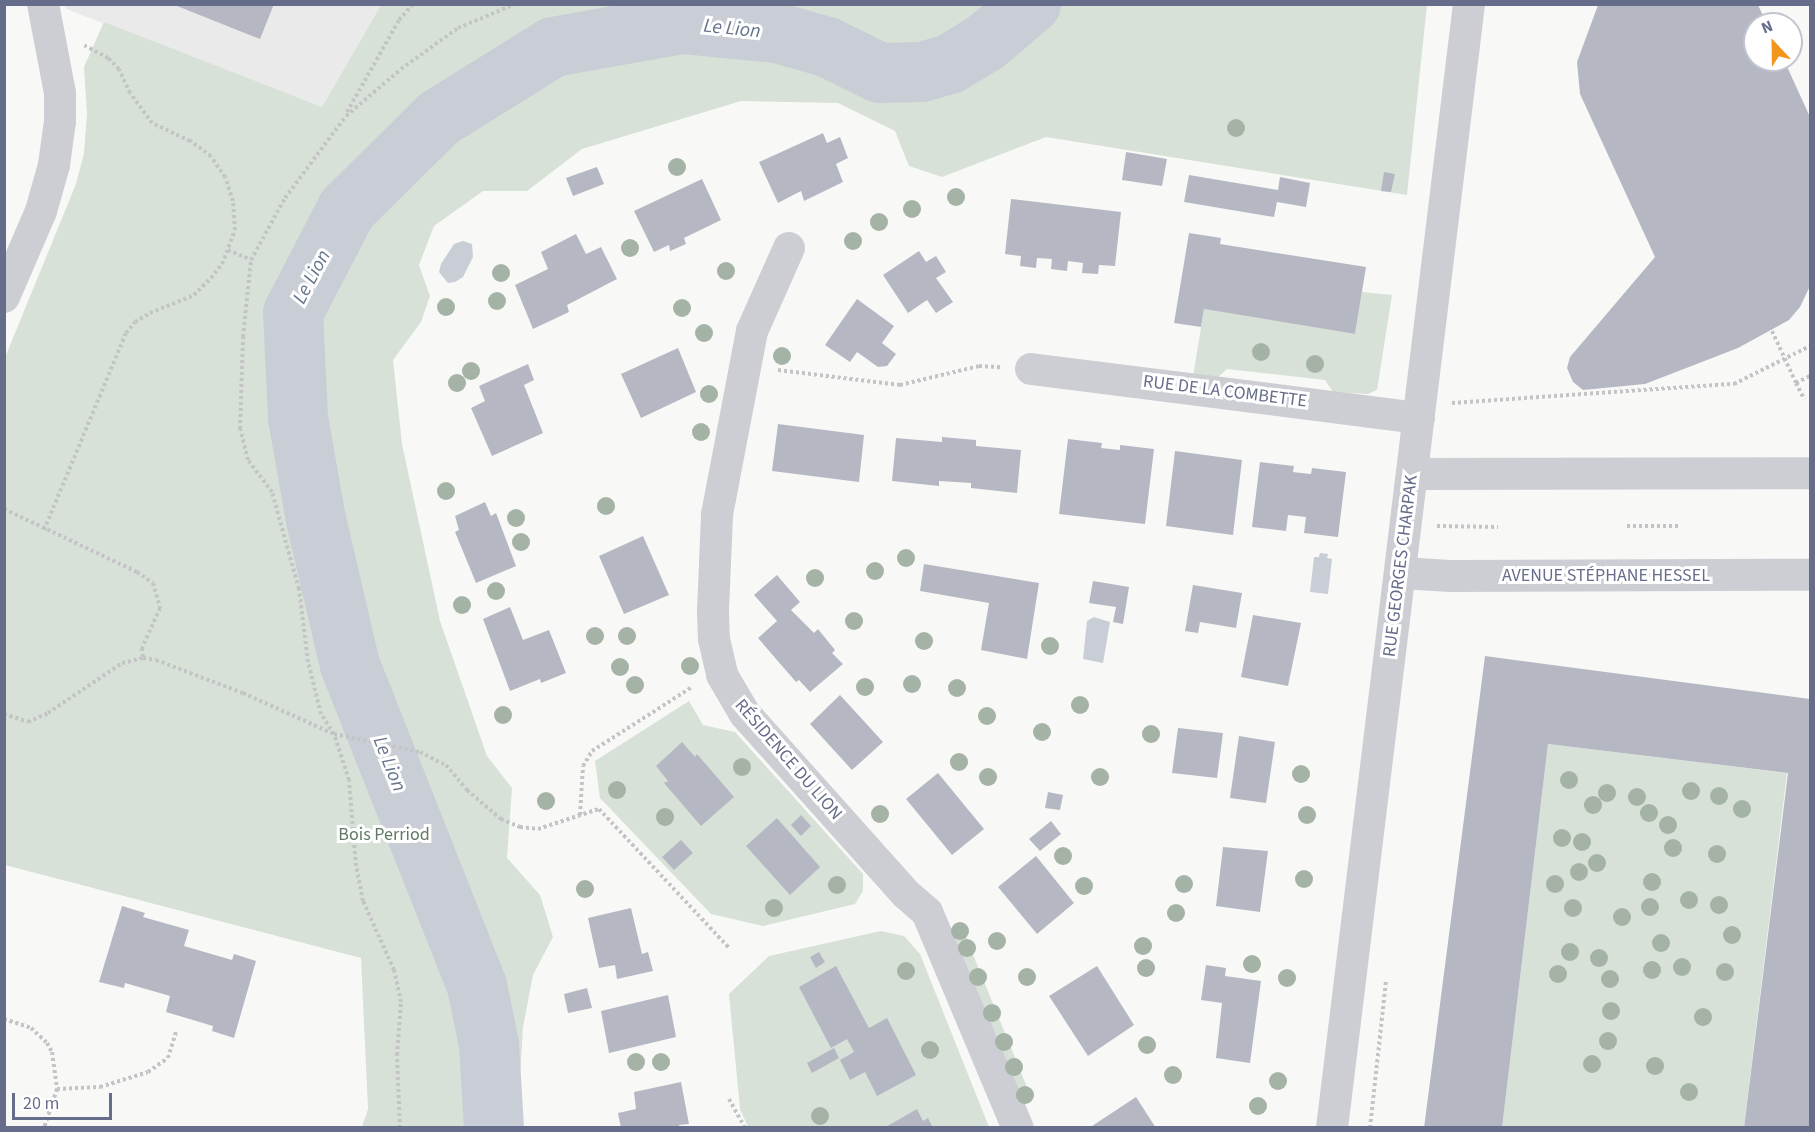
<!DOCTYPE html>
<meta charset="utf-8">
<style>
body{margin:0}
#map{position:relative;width:1815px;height:1132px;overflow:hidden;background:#f8f9f6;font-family:"Source Sans 3",sans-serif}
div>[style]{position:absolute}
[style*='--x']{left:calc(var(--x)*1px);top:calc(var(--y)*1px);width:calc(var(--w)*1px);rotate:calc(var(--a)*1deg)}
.built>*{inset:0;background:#e9eae9}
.green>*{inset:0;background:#d7e1d7}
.water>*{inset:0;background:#c9ced6}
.river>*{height:60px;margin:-30px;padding:0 30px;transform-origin:30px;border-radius:30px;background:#c9ced6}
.building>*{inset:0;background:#b5b8c3}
.path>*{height:4px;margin-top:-2px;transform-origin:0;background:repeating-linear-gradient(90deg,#c4c4c7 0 3px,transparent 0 6px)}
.street>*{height:32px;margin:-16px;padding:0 16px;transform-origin:16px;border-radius:16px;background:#cdced3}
.trees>*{width:18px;height:18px;margin:-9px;border-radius:50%;background:#a5b3a6}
span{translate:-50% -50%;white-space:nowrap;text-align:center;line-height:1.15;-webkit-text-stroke:6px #fff;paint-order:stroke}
.street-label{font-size:18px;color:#656d8a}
.park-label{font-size:18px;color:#617a64}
.water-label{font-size:20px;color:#66758c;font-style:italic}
.frame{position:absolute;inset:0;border:6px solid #656d8a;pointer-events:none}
.north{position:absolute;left:1743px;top:12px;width:60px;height:60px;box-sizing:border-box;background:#fff;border:2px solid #c1c5d0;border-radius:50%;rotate:338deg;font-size:16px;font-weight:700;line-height:24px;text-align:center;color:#656d8a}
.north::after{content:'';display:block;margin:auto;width:21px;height:27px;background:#f3951b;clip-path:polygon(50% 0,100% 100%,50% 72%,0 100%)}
.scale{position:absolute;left:12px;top:1093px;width:100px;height:27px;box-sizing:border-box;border:3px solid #656d8a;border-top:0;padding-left:8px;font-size:18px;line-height:21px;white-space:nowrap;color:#656d8a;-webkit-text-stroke:4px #fff;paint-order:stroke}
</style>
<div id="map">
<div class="built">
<i style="clip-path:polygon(64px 5px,381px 5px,322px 107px,66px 9px)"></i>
</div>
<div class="green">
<i style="clip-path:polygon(381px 5px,1427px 5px,1407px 195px,1046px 137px,942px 177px,909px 166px,895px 131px,838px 103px,741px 101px,582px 149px,527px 191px,483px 191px,434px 226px,419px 265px,430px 296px,421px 322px,393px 360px,402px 444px,440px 621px,487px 756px,512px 788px,507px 858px,540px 895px,553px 937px,533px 975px,523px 1027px,517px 1127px,362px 1127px,368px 1109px,361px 958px,5px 865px,4px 360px,76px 184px,84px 153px,87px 114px,84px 67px,104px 22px,322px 107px)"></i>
<i style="clip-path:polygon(1362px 292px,1392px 295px,1377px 390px,1368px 394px,1333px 392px,1325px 380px,1227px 369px,1215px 380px,1193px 377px,1204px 309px,1355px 334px)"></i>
<i style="clip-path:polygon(689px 701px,703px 725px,735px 732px,863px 874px,863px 891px,855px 904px,763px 926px,711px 914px,600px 798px,595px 761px)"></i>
<i style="clip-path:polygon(1548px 744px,1787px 773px,1744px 1127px,1502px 1128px)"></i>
<i style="clip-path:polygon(957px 927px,963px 930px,1031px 1097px,1029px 1102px,1022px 1099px,953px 932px)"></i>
<i style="clip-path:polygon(881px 931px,904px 936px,920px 954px,989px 1127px,748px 1127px,740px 1109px,729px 994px,769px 956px)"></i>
</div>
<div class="water">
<i style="clip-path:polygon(463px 241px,472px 244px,473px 257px,463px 277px,455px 282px,448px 283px,439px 272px,441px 264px,454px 244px)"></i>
<i style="clip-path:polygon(1320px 553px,1328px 554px,1327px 558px,1332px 559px,1328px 594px,1310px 592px,1314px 557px,1319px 557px)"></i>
<i style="clip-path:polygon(1094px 617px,1110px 622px,1103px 663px,1083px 659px,1087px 621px)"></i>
</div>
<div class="river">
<i style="--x:494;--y:1128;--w:84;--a:-93.4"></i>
<i style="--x:489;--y:1044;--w:59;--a:-101.7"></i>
<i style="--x:477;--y:986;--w:345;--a:-111.6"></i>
<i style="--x:350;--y:665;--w:149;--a:-103.2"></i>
<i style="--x:316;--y:520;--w:104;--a:-100"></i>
<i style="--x:298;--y:418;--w:105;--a:-92.7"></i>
<i style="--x:293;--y:313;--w:117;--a:-62.6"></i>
<i style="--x:347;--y:209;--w:129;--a:-44.7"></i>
<i style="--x:439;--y:118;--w:134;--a:-31.9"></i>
<i style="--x:553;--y:47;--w:131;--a:-10.1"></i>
<i style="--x:682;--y:24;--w:95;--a:5.4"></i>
<i style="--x:777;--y:33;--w:52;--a:15.6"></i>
<i style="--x:827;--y:47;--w:59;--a:26.1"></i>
<i style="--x:880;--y:73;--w:42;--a:-1.4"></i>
<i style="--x:922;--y:72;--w:29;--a:-16"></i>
<i style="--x:950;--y:64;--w:42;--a:-31.4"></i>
<i style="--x:986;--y:42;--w:59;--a:-40.2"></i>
</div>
<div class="building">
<i style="clip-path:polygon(172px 4px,274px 4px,260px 39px)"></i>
<i style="clip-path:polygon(1598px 5px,1758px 5px,1767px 24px,1755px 24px,1755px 60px,1784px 60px,1810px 117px,1810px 286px,1800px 307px,1789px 320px,1738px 348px,1645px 384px,1583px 390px,1573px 382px,1567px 368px,1570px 357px,1655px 257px,1580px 94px,1577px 62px)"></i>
<i style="clip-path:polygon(823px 133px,827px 143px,840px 137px,848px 158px,836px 164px,843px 182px,804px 201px,801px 191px,778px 203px,759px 162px)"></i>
<i style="clip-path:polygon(1126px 152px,1167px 159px,1162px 186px,1122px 180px)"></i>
<i style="clip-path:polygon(597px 167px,604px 184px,573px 196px,566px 178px)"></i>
<i style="clip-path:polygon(1384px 172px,1395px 174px,1391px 192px,1381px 191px)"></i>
<i style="clip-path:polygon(1189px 175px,1278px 190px,1280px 177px,1310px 183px,1306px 207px,1277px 202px,1274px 217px,1184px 202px)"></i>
<i style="clip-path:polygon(702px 179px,721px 220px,684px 238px,686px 244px,670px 251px,669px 245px,654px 252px,634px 211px)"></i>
<i style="clip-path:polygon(1011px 199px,1121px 212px,1115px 266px,1099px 265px,1098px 274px,1082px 273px,1083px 263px,1068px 261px,1067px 271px,1051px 269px,1052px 259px,1037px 258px,1036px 268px,1020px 266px,1021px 256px,1005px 254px)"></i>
<i style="clip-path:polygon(1189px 233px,1221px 238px,1220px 244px,1366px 267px,1355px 334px,1204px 309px,1201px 327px,1174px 323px)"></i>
<i style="clip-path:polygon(576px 234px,586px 254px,601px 247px,617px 279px,567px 305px,569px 312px,533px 329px,515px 285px,548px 269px,541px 252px)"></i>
<i style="clip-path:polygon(919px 251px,926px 262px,936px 256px,946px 272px,936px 278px,953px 302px,936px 313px,927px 300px,908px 313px,883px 275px)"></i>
<i style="clip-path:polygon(857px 299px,894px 326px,882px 343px,896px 354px,887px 366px,878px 367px,857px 352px,850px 362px,825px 345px)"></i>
<i style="clip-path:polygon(678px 348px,696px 392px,641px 418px,621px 374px)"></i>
<i style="clip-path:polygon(528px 364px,534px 380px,524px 385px,543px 433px,492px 456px,471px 408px,485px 401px,479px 386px)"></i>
<i style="clip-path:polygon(778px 424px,864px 435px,859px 482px,772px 471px)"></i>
<i style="clip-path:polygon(942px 437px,976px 440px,976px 446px,1021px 450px,1017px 493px,971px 488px,971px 483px,939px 481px,939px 486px,892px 481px,896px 438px,942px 442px)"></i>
<i style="clip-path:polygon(1068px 439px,1102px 443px,1101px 448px,1120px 450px,1120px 445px,1154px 449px,1145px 524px,1059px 514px)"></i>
<i style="clip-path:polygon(1175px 451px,1242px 460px,1233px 535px,1166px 526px)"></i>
<i style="clip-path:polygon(1260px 462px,1294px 466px,1293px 472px,1301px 473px,1311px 474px,1312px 468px,1346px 472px,1338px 537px,1304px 533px,1306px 517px,1288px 515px,1286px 531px,1252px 527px)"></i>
<i style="clip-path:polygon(485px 502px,491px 516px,496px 513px,516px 566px,476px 583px,455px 532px,459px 530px,455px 516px)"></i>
<i style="clip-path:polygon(643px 536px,669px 595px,624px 614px,599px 556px)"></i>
<i style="clip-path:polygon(924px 564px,1039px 583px,1027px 659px,981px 650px,989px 603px,920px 591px)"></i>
<i style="clip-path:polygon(777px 575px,800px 602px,791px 610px,814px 633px,818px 629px,835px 650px,832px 653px,843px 664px,810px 692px,799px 680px,796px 682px,758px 638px,777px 621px,754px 595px)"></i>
<i style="clip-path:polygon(1093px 581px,1129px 587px,1123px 624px,1113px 622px,1116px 607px,1089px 603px)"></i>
<i style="clip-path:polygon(1193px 585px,1242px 593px,1236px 628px,1200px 622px,1198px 633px,1185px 631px)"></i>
<i style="clip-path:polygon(510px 607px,523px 640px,549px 630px,566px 673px,541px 683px,540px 679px,510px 691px,483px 619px)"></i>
<i style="clip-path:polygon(1253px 615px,1301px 623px,1288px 686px,1241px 677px)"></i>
<i style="clip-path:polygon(1485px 656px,1810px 699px,1810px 1128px,1744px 1128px,1788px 773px,1548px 744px,1502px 1128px,1424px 1128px)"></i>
<i style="clip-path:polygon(840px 695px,883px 742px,852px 770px,810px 724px)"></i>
<i style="clip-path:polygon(1178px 728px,1223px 733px,1217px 778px,1172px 773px)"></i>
<i style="clip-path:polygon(1239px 736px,1275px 742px,1266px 803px,1230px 798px)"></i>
<i style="clip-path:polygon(682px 742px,695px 757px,697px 754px,734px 797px,701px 826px,664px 783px,668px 781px,656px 766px)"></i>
<i style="clip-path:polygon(938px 773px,984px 829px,952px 855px,906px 799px)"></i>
<i style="clip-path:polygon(1048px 792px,1063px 795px,1060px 810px,1045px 808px)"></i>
<i style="clip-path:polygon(801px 815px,811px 826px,801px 836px,791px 825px)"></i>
<i style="clip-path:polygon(777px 818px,820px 867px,790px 895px,746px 846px)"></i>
<i style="clip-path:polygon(1051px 821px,1061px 834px,1040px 851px,1029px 839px)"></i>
<i style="clip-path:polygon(681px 840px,693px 853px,674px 870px,662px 857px)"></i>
<i style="clip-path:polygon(1223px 847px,1268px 851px,1260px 912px,1216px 906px)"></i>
<i style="clip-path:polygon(1036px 856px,1074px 903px,1037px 934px,998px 887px)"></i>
<i style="clip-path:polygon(122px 906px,145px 913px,143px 917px,189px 930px,184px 946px,232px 960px,234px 954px,256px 961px,234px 1038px,212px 1031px,213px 1026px,166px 1012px,170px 996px,125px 983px,124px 988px,99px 982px)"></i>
<i style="clip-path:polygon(631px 908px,642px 954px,648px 952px,653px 971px,617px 979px,615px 965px,599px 968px,588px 918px)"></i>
<i style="clip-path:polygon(819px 952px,825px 962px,816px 968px,810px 957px)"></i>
<i style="clip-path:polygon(1206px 965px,1226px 968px,1225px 976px,1261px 981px,1250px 1063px,1216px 1058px,1222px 1003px,1201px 1000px)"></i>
<i style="clip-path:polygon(836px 966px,869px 1028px,887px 1018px,916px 1075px,877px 1096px,865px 1072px,850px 1080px,840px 1060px,854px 1052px,847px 1039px,831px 1048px,799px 987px)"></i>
<i style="clip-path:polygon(1097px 966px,1134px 1025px,1088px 1056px,1049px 996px)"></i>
<i style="clip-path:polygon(587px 988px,592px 1008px,568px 1013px,564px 994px)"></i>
<i style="clip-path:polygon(668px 995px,676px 1037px,609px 1053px,601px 1011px)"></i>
<i style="clip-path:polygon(834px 1048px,839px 1058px,812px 1073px,807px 1063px)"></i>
<i style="clip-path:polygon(681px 1082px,689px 1124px,679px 1125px,680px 1128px,621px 1128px,618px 1113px,636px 1109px,634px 1092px)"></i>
<i style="clip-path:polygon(1136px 1097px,1156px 1128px,1089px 1128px)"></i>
<i style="clip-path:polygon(917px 1109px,923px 1121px,928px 1118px,933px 1128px,884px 1128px)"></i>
</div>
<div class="path">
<i style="--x:347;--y:112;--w:106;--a:-60.5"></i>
<i style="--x:399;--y:20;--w:21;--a:-49"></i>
<i style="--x:228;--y:250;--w:25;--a:23"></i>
<i style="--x:1772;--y:331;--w:57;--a:65.2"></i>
<i style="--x:1796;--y:383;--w:16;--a:-27"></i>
<i style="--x:778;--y:370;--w:123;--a:7"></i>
<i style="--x:900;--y:385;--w:81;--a:-13.5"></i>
<i style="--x:979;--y:366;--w:22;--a:3"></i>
<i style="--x:1796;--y:383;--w:18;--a:63"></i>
<i style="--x:1452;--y:403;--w:283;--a:-3.9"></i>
<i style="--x:1734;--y:384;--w:85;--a:-26.6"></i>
<i style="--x:4;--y:509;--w:147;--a:25.3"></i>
<i style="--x:137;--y:572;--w:19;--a:35"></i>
<i style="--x:153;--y:583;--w:26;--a:74"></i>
<i style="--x:160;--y:608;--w:44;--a:114.2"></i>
<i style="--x:142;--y:648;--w:10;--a:84"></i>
<i style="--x:1437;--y:526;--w:61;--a:0.9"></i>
<i style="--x:1627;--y:526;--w:53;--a:0"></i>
<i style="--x:44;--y:530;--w:213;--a:-67.4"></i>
<i style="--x:126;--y:333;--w:14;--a:-51"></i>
<i style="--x:135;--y:322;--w:17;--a:-31"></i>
<i style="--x:150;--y:313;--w:48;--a:-22.2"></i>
<i style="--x:194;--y:295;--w:24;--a:-45"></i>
<i style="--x:211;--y:278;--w:18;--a:-52"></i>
<i style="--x:222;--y:264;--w:36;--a:-69"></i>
<i style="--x:235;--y:230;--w:29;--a:-94"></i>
<i style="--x:233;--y:201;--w:25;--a:-108"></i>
<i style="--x:225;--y:177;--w:25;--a:-124"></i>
<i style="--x:211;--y:156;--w:26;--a:-144"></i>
<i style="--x:190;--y:141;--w:42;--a:-154.7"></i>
<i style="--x:152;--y:123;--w:37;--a:-126"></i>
<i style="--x:130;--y:93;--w:26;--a:-115"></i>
<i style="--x:119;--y:69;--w:16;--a:-135"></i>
<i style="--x:108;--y:58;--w:27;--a:-152"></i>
<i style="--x:4;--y:714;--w:25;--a:18"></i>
<i style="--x:28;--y:722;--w:22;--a:-24"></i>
<i style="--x:48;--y:713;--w:89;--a:-34"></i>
<i style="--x:122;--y:663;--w:22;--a:-13"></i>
<i style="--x:143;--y:658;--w:13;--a:9"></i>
<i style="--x:156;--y:660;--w:93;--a:20.8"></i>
<i style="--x:243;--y:693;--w:100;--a:24.3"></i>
<i style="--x:334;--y:734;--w:88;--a:11.8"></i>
<i style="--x:420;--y:752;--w:29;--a:27"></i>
<i style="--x:446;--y:765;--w:33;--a:50"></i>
<i style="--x:467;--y:790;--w:45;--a:40.5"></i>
<i style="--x:501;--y:819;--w:21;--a:23"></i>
<i style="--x:520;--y:827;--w:18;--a:6"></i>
<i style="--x:538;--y:829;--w:64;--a:-18.2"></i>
<i style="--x:599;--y:809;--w:190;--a:46.9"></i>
<i style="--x:580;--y:815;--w:49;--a:-86.5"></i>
<i style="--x:583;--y:766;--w:17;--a:-59"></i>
<i style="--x:592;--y:751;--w:119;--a:-32.6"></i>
<i style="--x:4;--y:1019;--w:28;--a:18"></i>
<i style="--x:31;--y:1028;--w:22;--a:43"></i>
<i style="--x:47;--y:1043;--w:10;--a:61"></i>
<i style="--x:52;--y:1052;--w:37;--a:82"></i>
<i style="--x:57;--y:1089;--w:41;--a:108.4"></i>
<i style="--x:57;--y:1089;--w:43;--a:-2.7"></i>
<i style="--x:100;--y:1087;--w:50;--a:-17.4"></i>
<i style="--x:148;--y:1072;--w:24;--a:-35"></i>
<i style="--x:168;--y:1058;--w:28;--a:-73"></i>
<i style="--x:729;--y:1099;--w:33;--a:61"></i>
<i style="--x:400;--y:1128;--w:73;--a:-92.4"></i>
<i style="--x:397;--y:1055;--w:53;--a:-85.7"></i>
<i style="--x:401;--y:1002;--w:33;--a:-102"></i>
<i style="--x:394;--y:970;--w:76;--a:-114.2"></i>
<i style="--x:363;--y:901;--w:36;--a:-101"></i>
<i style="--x:356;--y:866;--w:86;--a:-94.7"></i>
<i style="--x:349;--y:780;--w:48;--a:-108.1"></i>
<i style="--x:334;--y:734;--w:24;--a:-123"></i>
<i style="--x:321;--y:714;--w:54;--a:-104"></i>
<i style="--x:308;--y:662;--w:74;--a:-97"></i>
<i style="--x:299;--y:589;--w:101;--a:-105.6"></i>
<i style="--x:272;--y:492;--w:40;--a:-127"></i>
<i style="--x:248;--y:460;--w:32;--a:-104"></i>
<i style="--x:240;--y:429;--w:92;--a:-88.1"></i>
<i style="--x:243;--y:337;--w:77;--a:-84.1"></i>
<i style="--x:251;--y:260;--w:71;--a:-61.3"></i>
<i style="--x:285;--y:198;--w:102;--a:-53.4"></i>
<i style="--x:346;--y:116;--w:72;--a:-40.5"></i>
<i style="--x:401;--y:69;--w:70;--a:-35.7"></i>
<i style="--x:458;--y:28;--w:62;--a:-22.8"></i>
<i style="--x:1370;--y:1128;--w:149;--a:-83.8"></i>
</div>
<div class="street">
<i style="--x:789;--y:248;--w:91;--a:114"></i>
<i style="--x:752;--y:331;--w:187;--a:100.8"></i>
<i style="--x:717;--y:515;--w:97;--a:92.4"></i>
<i style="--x:713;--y:612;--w:27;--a:88"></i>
<i style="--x:714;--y:639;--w:37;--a:77"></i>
<i style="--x:722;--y:675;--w:45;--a:59.5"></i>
<i style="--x:745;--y:714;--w:241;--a:48.2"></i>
<i style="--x:906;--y:894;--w:28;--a:41"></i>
<i style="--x:927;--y:912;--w:234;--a:67.2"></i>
<i style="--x:4;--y:297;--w:94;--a:-66.7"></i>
<i style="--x:41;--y:211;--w:48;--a:-74.2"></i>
<i style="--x:54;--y:165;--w:44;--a:-82.2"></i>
<i style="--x:60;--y:121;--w:28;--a:-90"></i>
<i style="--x:60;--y:93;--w:91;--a:-100.8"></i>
<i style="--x:1031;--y:369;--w:391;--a:7.2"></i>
<i style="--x:1412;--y:474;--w:398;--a:-0.1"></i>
<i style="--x:1401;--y:573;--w:49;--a:3.5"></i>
<i style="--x:1450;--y:576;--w:360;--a:-0.2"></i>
<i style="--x:1332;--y:1128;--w:1132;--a:-83.05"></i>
</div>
<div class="trees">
<i style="left:1236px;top:128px"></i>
<i style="left:677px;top:167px"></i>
<i style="left:956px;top:197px"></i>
<i style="left:912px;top:209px"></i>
<i style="left:879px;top:222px"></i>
<i style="left:853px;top:241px"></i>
<i style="left:630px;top:248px"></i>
<i style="left:726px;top:271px"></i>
<i style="left:501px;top:273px"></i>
<i style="left:497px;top:301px"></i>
<i style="left:446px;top:307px"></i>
<i style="left:682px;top:308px"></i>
<i style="left:704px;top:333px"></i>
<i style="left:1261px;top:352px"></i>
<i style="left:782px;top:356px"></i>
<i style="left:1315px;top:364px"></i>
<i style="left:471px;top:371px"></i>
<i style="left:457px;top:383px"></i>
<i style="left:709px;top:394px"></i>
<i style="left:701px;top:432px"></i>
<i style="left:446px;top:491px"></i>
<i style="left:606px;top:506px"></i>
<i style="left:516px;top:518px"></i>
<i style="left:521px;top:542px"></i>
<i style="left:906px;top:558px"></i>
<i style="left:875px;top:571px"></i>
<i style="left:815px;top:578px"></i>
<i style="left:496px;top:591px"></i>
<i style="left:462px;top:605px"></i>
<i style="left:854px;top:621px"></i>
<i style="left:595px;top:636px"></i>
<i style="left:627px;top:636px"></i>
<i style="left:924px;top:641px"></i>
<i style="left:1050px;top:646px"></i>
<i style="left:690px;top:666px"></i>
<i style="left:620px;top:667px"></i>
<i style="left:912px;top:684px"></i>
<i style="left:635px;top:685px"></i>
<i style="left:865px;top:687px"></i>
<i style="left:957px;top:688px"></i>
<i style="left:1080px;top:705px"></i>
<i style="left:503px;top:715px"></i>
<i style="left:987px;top:716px"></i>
<i style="left:1042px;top:732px"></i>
<i style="left:1151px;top:734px"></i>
<i style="left:959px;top:762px"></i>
<i style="left:742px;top:767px"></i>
<i style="left:1301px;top:774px"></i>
<i style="left:988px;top:777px"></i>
<i style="left:1100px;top:777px"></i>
<i style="left:1569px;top:780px"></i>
<i style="left:617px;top:790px"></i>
<i style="left:1691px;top:791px"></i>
<i style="left:1607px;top:793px"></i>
<i style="left:1719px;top:796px"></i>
<i style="left:1637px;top:797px"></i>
<i style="left:546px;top:801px"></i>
<i style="left:1593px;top:805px"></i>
<i style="left:1742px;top:809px"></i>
<i style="left:1649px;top:813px"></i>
<i style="left:880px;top:814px"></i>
<i style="left:1307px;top:815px"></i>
<i style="left:665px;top:817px"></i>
<i style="left:1668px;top:825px"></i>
<i style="left:1562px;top:838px"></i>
<i style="left:1582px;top:842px"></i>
<i style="left:1673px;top:848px"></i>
<i style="left:1717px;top:854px"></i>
<i style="left:1063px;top:856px"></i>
<i style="left:1597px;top:863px"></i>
<i style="left:1579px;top:872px"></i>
<i style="left:1304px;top:879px"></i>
<i style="left:1652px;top:882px"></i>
<i style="left:1184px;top:884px"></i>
<i style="left:1555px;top:884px"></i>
<i style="left:837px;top:885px"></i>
<i style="left:1084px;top:886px"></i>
<i style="left:585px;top:889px"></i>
<i style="left:1689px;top:900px"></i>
<i style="left:1719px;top:905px"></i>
<i style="left:1650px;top:907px"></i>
<i style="left:774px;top:908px"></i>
<i style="left:1573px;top:908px"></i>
<i style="left:1176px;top:913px"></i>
<i style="left:1622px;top:917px"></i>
<i style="left:960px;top:931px"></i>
<i style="left:1732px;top:935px"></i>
<i style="left:997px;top:941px"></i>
<i style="left:1661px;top:943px"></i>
<i style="left:1143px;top:946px"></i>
<i style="left:967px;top:948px"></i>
<i style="left:1570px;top:952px"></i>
<i style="left:1599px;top:958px"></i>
<i style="left:1252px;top:964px"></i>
<i style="left:1682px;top:967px"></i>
<i style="left:1146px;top:968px"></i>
<i style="left:1652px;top:970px"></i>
<i style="left:906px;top:971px"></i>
<i style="left:1725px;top:972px"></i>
<i style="left:1558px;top:974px"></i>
<i style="left:978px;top:977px"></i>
<i style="left:1027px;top:977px"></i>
<i style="left:1287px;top:978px"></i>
<i style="left:1610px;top:979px"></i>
<i style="left:1611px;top:1011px"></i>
<i style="left:992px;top:1013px"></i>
<i style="left:1703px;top:1017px"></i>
<i style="left:1608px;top:1041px"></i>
<i style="left:1004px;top:1042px"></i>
<i style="left:1147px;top:1045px"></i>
<i style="left:930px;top:1050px"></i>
<i style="left:636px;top:1062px"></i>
<i style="left:661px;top:1062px"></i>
<i style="left:1592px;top:1064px"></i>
<i style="left:1655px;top:1066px"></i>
<i style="left:1014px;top:1067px"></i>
<i style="left:1173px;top:1075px"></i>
<i style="left:1278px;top:1081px"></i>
<i style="left:1689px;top:1092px"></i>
<i style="left:1025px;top:1095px"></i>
<i style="left:1258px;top:1106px"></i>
<i style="left:820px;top:1116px"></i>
</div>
<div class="street-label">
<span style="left:1225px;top:392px;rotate:7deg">RUE DE LA COMBETTE</span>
<span style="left:1401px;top:566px;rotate:-83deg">RUE GEORGES CHARPAK</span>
<span style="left:1606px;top:576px">AVENUE STÉPHANE HESSEL</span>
<span style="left:788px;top:760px;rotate:49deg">RÉSIDENCE DU LION</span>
</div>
<div class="park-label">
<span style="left:384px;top:835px">Bois Perriod</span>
</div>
<div class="water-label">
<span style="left:732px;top:29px;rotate:6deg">Le Lion</span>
<span style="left:312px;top:277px;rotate:-62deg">Le Lion</span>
<span style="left:389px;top:764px;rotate:68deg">Le Lion</span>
</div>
<div class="frame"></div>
<div class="north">N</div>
<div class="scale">20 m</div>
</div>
